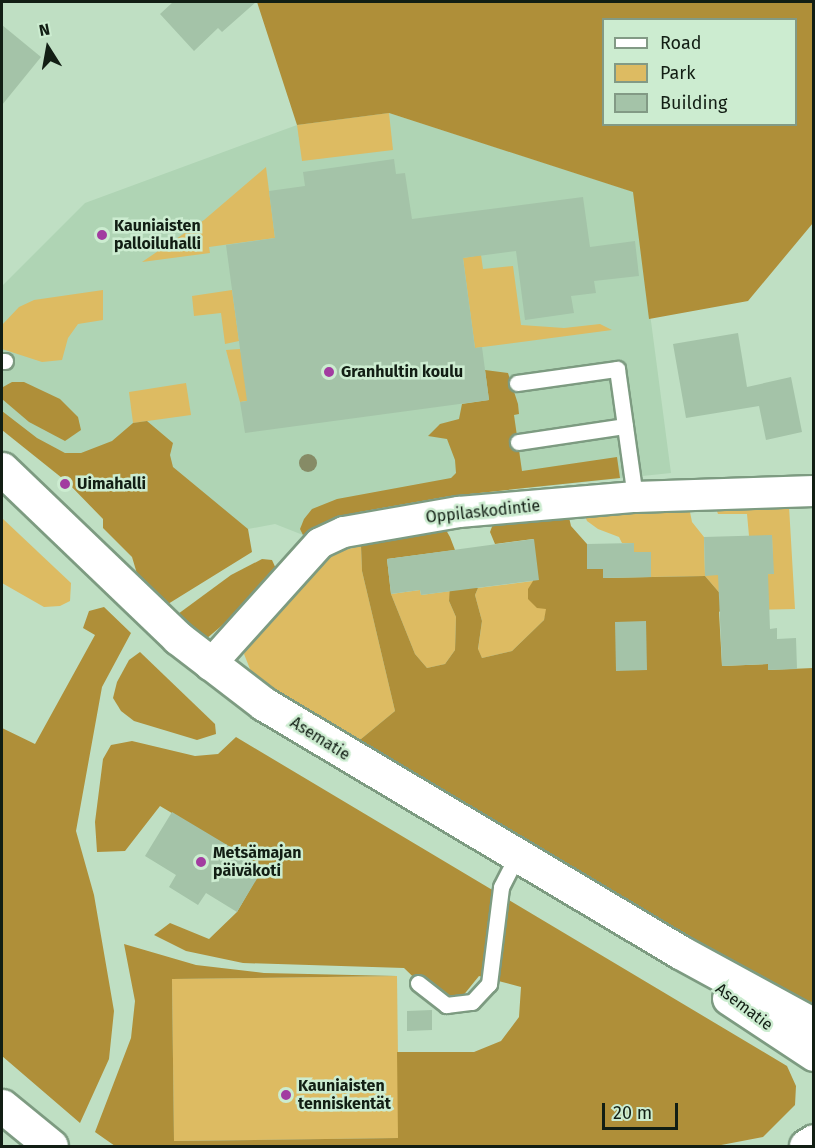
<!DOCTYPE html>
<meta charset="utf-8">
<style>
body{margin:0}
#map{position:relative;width:815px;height:1148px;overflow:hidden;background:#bfdfc3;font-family:"Fira Sans",sans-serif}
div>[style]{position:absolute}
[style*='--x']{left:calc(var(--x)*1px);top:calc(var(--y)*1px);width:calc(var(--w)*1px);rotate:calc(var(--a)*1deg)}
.built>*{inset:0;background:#afd4b4}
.green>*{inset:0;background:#ddbb62}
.forest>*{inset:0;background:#af8f39}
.building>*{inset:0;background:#a4c3a8}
.roads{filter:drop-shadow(2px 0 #7d9b81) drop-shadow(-2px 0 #7d9b81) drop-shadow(0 2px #7d9b81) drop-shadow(0 -2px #7d9b81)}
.service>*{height:15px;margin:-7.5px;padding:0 7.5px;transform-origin:7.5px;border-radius:7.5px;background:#fff}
.minor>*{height:30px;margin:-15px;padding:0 15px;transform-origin:15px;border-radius:15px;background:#fff}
.tertiary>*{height:33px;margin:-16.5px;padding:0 16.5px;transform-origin:16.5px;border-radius:16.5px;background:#fff}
.secondary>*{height:33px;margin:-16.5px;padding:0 16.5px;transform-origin:16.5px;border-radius:16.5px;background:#fff}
.trees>*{width:18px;height:18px;margin:-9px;border-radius:50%;background:#868b66}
.dots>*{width:16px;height:16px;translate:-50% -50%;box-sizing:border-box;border:3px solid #ccecd0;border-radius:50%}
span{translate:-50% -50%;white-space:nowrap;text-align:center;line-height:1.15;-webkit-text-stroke:5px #ccecd0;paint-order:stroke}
.poi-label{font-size:16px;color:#121e14;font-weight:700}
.left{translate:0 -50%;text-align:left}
.street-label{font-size:16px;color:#121e14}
.frame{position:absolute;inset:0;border:3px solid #121e14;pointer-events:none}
.legend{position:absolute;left:602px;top:18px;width:195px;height:108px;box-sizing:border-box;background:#ccecd0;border:2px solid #829a85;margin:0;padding:8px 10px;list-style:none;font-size:18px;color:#121e14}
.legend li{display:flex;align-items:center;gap:12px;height:30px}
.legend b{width:30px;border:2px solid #829a85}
.north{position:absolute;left:18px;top:18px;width:60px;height:60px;-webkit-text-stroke:4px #ccecd0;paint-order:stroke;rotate:349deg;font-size:16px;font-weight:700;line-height:24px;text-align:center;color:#121e14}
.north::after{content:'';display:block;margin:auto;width:21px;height:27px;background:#121e14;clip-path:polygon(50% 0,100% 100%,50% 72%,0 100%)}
.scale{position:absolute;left:602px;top:1103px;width:76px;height:27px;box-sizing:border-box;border:3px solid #121e14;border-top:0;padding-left:8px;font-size:18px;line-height:21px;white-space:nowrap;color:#121e14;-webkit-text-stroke:4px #ccecd0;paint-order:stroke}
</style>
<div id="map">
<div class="built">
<i style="clip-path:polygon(389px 113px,634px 192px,671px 473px,450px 496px,359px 512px,327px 521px,303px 535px,275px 524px,248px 529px,224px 510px,65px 453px,2px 424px,2px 286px,85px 203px,297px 125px)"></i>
</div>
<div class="green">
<i style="clip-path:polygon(389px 113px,393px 150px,302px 161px,297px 125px)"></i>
<i style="clip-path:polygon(266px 167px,275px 238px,209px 247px,210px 253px,142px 262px,204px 220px)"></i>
<i style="clip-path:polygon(481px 255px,483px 269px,513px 266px,521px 325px,564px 328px,600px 324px,612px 330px,475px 348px,463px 258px)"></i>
<i style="clip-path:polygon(103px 290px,103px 320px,78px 324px,68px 338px,62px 360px,42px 362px,2px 349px,2px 325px,19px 307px,34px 300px)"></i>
<i style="clip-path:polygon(232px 290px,239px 341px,225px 344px,221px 313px,194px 316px,192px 296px)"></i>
<i style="clip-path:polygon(240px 349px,252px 400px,240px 402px,226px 350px)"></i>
<i style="clip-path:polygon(186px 383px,191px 415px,133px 423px,129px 392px)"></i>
<i style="clip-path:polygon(688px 502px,692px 522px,704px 537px,705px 575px,773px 574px,772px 536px,749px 536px,747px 514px,718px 514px,715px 506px,789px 506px,795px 609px,753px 610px,729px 604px,705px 576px,651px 577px,650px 552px,634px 552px,634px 543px,622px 543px,619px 537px,598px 529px,587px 521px,583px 511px)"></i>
<i style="clip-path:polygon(2px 518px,71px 583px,70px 601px,60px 606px,44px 607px,2px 583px)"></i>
<i style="clip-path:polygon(361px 546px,362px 571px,395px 711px,355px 744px,282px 701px,252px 674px,244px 654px,253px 632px,316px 557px)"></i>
<i style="clip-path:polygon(533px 581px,547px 609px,544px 620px,512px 651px,482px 658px,478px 650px,482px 621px,475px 595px,478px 588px)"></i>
<i style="clip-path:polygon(420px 590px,421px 595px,451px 591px,449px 601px,456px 617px,455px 650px,445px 664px,427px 668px,415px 654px,391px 594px)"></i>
<i style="clip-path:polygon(397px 976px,399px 1138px,174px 1141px,172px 979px)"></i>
</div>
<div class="forest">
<i style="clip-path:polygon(evenodd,257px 2px,813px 2px,813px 223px,748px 301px,649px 319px,633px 192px,389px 113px,297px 125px,257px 2px,604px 20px,796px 20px,796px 124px,604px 124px,604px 20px)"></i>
<i style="clip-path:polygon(485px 370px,508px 373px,518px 404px,519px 414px,514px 415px,522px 471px,617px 457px,620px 478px,450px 496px,359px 512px,327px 521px,303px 535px,300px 529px,304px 519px,312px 509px,337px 499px,451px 478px,456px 473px,455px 460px,447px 439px,428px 436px,440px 424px,459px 419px,462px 404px,489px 400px)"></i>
<i style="clip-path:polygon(12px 382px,24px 382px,60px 399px,78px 417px,81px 430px,65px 441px,29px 422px,2px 399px,3px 387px)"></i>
<i style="clip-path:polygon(2px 411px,37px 438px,65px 453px,81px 453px,112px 441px,133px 423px,147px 421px,173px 443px,170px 455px,173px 467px,248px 529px,252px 552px,168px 604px,138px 577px,132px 557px,103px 528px,103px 519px,67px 482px,2px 430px)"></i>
<i style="clip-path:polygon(568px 513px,571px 526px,587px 544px,587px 569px,603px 569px,603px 578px,705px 576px,729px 604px,719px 612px,722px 666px,768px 664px,768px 670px,813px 668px,813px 1001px,807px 1005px,416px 783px,355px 744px,395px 711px,362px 571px,361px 546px,446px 530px,450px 537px,455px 550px,387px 559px,391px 594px,415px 654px,427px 668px,445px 664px,455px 650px,456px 617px,449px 601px,450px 586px,478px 588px,475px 595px,482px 621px,478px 649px,482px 658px,512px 651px,544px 620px,546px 609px,537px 608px,528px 599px,528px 589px,533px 581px,533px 539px,495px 544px,490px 532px,493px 524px)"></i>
<i style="clip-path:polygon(262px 559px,272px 560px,277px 571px,244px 607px,206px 639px,178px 614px,231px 575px)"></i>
<i style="clip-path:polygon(104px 607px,131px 633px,102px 687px,76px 831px,94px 895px,114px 1011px,109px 1059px,80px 1123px,2px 1056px,2px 728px,35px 744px,95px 635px,83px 628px,89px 611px)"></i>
<i style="clip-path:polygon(140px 652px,215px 724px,216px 734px,197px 740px,134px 721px,121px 711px,113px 698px,117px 682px,129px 660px)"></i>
<i style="clip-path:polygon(236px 737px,787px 1066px,796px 1086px,795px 1105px,763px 1137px,716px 1146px,115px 1146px,95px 1132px,131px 1038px,135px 1001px,124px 944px,196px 965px,264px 973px,397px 976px,172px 979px,174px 1141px,398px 1138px,397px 1052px,474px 1052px,501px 1041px,519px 1017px,521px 987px,479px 976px,462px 997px,431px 994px,404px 968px,243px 963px,186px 951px,154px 935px,170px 923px,209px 939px,237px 912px,263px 867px,160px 806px,125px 851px,97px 852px,95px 822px,103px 759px,111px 745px,132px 741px,195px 756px,218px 754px)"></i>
</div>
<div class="building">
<i style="clip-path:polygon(173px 2px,256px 2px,222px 32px,218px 28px,194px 51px,160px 14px)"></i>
<i style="clip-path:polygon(2px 25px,41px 57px,2px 105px)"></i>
<i style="clip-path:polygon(394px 159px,396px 174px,405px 173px,412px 219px,583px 197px,590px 247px,635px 241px,639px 276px,594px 281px,596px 293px,571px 296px,574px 313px,525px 320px,516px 251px,463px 258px,475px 348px,482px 347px,489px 400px,245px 433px,240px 402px,247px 401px,226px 245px,275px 238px,269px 191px,305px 186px,303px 172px)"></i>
<i style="clip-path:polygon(738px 333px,747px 387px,791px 377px,802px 432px,766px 440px,759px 406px,686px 418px,673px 344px)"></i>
<i style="clip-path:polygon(772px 535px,774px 574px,768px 574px,770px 629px,777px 628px,777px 639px,796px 638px,797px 669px,768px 670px,768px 664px,722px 666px,718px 575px,705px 576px,704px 537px)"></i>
<i style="clip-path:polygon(534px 539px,539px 580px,421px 595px,420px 590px,391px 594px,387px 559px)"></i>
<i style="clip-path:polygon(634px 543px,634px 552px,651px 552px,651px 577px,603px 578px,603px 569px,587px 569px,587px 544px)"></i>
<i style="clip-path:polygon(646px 621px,647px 670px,616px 671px,615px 622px)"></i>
<i style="clip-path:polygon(172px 812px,264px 867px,237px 912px,206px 893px,198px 905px,169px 887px,176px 875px,145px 856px)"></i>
<i style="clip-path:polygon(432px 1010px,432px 1030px,407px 1031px,407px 1011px)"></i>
</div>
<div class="roads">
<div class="service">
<i style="--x:2;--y:361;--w:3;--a:0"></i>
<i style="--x:517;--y:383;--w:101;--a:-8"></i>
<i style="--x:617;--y:369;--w:129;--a:82"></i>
<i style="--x:518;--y:442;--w:108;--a:-8.5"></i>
<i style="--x:418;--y:983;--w:36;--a:38"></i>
<i style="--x:446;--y:1005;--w:26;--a:-7"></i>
<i style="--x:472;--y:1002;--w:25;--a:-47"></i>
<i style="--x:489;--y:984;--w:98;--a:-82.9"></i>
<i style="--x:501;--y:887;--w:35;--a:-63"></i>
</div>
<div class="minor">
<i style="--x:210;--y:665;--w:164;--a:-48"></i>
<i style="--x:320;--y:543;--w:26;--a:-25"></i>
<i style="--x:344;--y:532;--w:117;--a:-9.9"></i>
<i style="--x:459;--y:512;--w:177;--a:-4.9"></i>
<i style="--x:635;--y:497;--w:179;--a:-1.9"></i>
</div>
<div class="tertiary">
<i style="--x:2;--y:469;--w:244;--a:43.8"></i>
<i style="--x:178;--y:638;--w:108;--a:37.5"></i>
<i style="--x:264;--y:704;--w:484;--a:30.8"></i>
<i style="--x:680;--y:952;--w:153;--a:28.6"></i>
<i style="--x:729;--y:998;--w:102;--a:33.4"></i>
</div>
<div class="secondary">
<i style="--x:2;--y:1106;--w:63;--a:39.2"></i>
<i style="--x:806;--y:1146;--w:9;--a:-32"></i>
</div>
</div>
<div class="trees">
<i style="left:308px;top:463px"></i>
</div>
<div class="dots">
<i style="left:102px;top:235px;background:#a23ca0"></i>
<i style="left:329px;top:372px;background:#a23ca0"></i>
<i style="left:65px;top:484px;background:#a23ca0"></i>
<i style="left:201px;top:862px;background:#a23ca0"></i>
<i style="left:286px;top:1095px;background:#a23ca0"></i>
</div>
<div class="poi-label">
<span class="left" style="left:114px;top:235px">Kauniaisten<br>palloiluhalli</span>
<span class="left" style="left:341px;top:372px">Granhultin koulu</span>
<span class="left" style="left:77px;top:484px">Uimahalli</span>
<span class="left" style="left:213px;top:862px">Metsämajan<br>päiväkoti</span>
<span class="left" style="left:298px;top:1095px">Kauniaisten<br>tenniskentät</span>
</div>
<div class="street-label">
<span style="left:483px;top:512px;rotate:-6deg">Oppilaskodintie</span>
<span style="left:320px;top:739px;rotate:32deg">Asematie</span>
<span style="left:744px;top:1007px;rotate:37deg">Asematie</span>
</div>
<div class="frame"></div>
<ul class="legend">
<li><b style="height:8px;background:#fff"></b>Road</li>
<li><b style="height:16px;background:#ddbb62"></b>Park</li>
<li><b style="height:16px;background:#a4c3a8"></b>Building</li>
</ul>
<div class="north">N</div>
<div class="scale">20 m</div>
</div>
